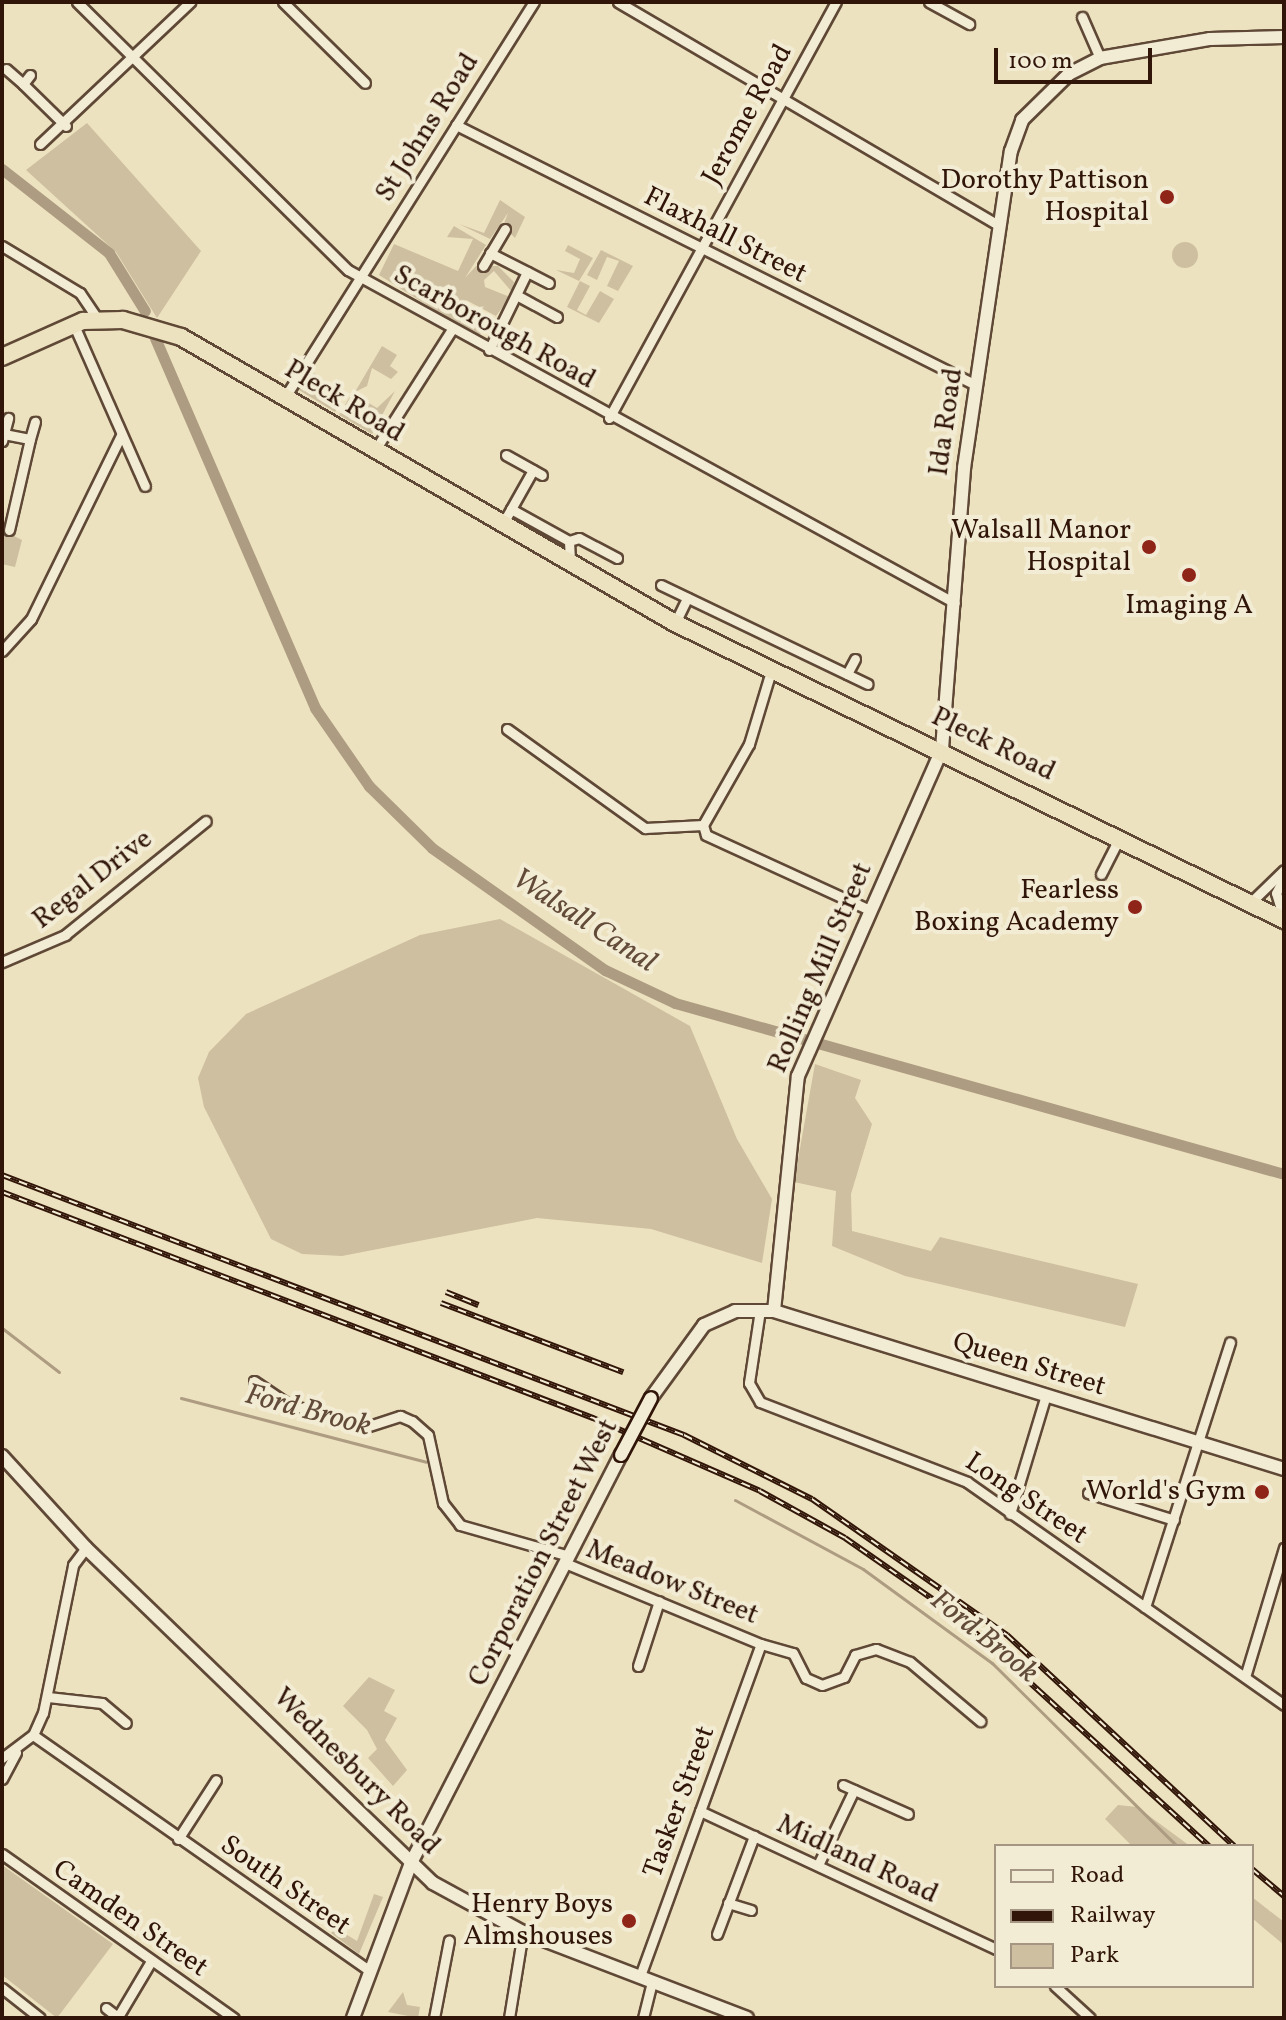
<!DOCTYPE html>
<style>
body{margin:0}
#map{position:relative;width:1286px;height:2020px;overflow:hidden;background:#ede2bf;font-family:Vollkorn,serif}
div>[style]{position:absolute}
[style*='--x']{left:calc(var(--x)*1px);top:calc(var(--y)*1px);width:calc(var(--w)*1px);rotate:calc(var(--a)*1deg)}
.green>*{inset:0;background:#cdbfa0}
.round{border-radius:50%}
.stream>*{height:3px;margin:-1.5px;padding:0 1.5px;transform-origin:1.5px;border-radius:1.5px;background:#ad9c81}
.canal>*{height:11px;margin:-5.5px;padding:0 5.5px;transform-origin:5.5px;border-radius:5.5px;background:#ad9c81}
.roads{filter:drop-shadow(2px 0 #5f4836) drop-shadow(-2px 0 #5f4836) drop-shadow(0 2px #5f4836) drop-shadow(0 -2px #5f4836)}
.street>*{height:9px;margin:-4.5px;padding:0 4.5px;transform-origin:4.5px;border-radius:4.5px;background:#f3ecd5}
.secondary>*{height:12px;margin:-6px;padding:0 6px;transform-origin:6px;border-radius:6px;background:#f3ecd5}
.highway>*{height:16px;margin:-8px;padding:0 8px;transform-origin:8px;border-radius:8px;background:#ede2bf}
.rail>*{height:6px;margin-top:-3px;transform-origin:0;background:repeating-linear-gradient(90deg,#f3ecd5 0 9px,#301508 0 18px);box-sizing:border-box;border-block:2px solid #301508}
.bridges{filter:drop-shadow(2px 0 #301508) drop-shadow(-2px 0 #301508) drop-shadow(0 2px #301508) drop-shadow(0 -2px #301508)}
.secondary-bridge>*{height:12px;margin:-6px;padding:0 6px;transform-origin:6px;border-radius:6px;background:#f3ecd5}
.dots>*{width:22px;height:22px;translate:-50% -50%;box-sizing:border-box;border:4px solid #f3ecd5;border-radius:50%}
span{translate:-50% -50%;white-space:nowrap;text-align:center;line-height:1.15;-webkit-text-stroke:8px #f3ecd5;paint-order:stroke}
.street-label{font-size:28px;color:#301508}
.poi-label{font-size:28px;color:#301508}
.right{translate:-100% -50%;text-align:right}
.water-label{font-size:30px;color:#624b38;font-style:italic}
.frame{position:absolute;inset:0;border:4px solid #301508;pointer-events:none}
.legend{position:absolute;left:994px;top:1844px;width:260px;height:144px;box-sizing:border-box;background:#f3ecd5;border:2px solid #a59683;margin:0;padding:10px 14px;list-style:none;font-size:24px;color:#301508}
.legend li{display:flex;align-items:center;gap:16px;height:40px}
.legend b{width:40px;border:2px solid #a59683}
.scale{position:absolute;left:994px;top:48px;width:158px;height:36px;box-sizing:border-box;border:4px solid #301508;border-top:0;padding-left:10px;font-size:24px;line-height:28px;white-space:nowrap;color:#301508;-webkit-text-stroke:6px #f3ecd5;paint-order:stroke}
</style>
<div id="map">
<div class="green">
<i style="clip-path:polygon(87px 123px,201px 251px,157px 318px,116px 252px,26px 170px)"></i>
<i style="clip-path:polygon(500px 200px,525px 217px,515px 238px,503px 226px,508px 213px,490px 239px,459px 224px,484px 233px)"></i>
<i style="clip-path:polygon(evenodd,454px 226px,486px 245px,465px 278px,476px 266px,498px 266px,514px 282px,512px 292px,494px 271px,484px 280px,485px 287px,510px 297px,496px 316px,466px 300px,460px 311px,490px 328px,476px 336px,379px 275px,394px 244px,458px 271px,473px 239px,447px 237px,454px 226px,424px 282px,461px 303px,455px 314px,423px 297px,424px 282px)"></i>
<i class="round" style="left:1172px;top:242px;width:26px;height:26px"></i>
<i style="clip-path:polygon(568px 245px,593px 258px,579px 281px,556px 270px,574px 273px,580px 259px,565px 251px)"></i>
<i style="clip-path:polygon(601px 250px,633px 266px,618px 291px,607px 286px,619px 261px,607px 257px,597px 280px,587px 275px)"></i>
<i style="clip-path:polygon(580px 281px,590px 286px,577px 310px,586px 315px,600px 291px,614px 299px,599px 323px,567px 307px)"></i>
<i style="clip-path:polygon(382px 346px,397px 355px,390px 366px,398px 372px,391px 379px,372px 368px,367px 386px,355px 392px)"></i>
<i style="clip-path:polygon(311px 371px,317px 375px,310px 386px,339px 405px,335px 412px,299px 390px)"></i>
<i style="clip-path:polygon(395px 391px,372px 434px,339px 415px,352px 393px,377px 408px)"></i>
<i style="clip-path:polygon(2px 530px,22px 540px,15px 567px,2px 564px)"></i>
<i style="clip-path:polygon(500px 919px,690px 1026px,737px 1139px,772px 1199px,762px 1263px,651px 1229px,537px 1218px,342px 1256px,302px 1254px,271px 1239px,204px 1107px,198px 1078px,209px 1052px,246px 1014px,332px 975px,420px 935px)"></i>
<i style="clip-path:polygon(815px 1064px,861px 1080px,855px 1098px,872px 1124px,851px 1194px,852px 1231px,931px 1251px,940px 1237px,1138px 1284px,1125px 1327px,905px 1276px,832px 1246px,836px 1191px,794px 1182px)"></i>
<i style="clip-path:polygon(369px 1677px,395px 1690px,384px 1711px,397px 1718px,385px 1740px,407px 1770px,393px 1786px,368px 1758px,377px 1749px,367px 1730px,343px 1706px)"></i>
<i style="clip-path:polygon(1118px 1805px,1137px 1807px,1190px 1846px,1130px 1844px,1105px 1819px)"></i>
<i style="clip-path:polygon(2px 1865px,113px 1944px,57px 2018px,2px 1975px)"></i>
<i style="clip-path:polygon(374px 1894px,383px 1897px,359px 1954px,331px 1933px,346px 1917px,339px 1930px,357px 1941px)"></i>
<i style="clip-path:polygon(1252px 1897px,1284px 1922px,1284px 1945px,1252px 1918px)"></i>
<i style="clip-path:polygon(403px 1992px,407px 2005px,420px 2007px,418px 2018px,388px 2012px)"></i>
</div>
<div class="stream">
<i style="--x:2;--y:1328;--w:72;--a:37.7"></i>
<i style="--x:181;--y:1398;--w:253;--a:14.6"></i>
<i style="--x:735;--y:1500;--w:145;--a:28.3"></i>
<i style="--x:863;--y:1569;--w:160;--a:36.1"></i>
<i style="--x:992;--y:1663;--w:260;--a:44.7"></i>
</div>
<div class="canal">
<i style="--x:2;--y:169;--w:136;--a:38.1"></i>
<i style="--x:109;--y:253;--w:68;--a:58.2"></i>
<i style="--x:155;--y:338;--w:403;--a:66.6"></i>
<i style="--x:315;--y:708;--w:95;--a:55.3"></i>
<i style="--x:369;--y:786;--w:88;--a:44.5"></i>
<i style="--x:432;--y:848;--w:212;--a:35.2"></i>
<i style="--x:605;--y:970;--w:77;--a:25.2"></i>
<i style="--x:675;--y:1003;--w:633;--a:15.68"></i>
</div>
<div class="roads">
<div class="street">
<i style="--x:77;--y:2;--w:381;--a:44.7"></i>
<i style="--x:348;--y:270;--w:692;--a:28.75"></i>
<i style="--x:283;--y:2;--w:115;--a:44.6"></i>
<i style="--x:618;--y:2;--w:443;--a:30.4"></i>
<i style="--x:929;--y:2;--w:46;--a:28.8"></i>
<i style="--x:1082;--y:17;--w:45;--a:66.3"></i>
<i style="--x:6;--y:69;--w:23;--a:41"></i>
<i style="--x:30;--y:75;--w:11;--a:128"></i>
<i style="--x:23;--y:84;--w:60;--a:44.3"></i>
<i style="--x:456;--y:125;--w:581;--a:26.57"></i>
<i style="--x:40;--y:144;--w:207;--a:-43.4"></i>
<i style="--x:2;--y:246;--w:91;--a:31.1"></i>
<i style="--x:80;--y:293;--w:32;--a:56"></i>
<i style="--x:490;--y:253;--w:66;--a:27"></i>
<i style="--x:483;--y:266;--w:43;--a:-59.3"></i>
<i style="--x:520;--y:297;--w:42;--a:28.4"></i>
<i style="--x:73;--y:323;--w:178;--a:66.2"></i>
<i style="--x:489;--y:350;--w:87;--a:-64"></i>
<i style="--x:285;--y:397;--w:467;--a:-57.8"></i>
<i style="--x:609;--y:418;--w:474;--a:-61.4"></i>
<i style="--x:4;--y:434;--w:26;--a:11"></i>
<i style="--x:30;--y:439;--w:18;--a:-74"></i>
<i style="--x:2;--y:441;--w:24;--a:-75"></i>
<i style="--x:375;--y:450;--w:143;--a:-57.5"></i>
<i style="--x:506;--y:455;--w:41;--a:29.1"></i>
<i style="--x:511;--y:509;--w:66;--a:28.9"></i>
<i style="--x:569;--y:541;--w:21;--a:87"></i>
<i style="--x:502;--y:525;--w:63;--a:-60.6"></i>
<i style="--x:9;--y:530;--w:93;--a:-77"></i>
<i style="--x:569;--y:541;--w:10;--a:-17"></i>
<i style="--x:579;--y:538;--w:43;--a:27.8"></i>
<i style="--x:661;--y:585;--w:229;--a:25.6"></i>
<i style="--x:675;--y:623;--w:28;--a:-64"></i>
<i style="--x:2;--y:651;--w:43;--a:-47.8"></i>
<i style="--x:31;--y:619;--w:205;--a:-63.9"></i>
<i style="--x:847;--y:674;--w:17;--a:-62"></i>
<i style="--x:507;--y:729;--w:170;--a:35.7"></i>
<i style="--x:645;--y:828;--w:58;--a:-3"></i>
<i style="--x:703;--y:825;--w:93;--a:-60.4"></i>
<i style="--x:749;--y:744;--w:79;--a:-73.2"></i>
<i style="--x:703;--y:825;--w:10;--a:73"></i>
<i style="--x:706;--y:835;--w:180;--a:24.6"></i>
<i style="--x:1101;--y:874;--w:39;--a:-63"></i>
<i style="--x:1250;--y:903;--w:47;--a:-44.1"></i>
<i style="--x:1284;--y:919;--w:27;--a:-107"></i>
<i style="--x:1276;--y:893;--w:17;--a:-62"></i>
<i style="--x:2;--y:962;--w:69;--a:-23.2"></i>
<i style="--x:65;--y:935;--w:181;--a:-39"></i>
<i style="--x:760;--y:1310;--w:74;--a:98.6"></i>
<i style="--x:749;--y:1383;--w:22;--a:60"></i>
<i style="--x:760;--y:1402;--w:222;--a:21.1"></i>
<i style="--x:967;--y:1482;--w:388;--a:35.1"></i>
<i style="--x:254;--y:1381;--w:41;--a:34.1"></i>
<i style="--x:288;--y:1404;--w:81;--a:16.4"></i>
<i style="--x:366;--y:1427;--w:36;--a:-18"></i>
<i style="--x:400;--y:1416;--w:13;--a:23"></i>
<i style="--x:412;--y:1421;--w:21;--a:41"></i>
<i style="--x:428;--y:1435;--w:70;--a:77.6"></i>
<i style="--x:443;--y:1503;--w:28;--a:52"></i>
<i style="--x:460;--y:1525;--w:113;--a:15.9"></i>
<i style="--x:1088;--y:1493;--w:90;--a:17.4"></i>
<i style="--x:1010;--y:1514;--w:124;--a:-73.2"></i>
<i style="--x:565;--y:1563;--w:212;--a:22.5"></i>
<i style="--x:1145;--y:1607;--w:278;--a:-72.2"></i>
<i style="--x:761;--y:1644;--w:33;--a:16"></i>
<i style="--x:793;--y:1653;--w:28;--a:63"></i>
<i style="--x:806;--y:1678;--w:17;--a:24"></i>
<i style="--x:822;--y:1685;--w:23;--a:-20"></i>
<i style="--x:844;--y:1677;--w:25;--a:-63"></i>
<i style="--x:855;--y:1655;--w:22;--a:-16"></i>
<i style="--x:876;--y:1649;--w:36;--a:21"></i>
<i style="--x:910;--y:1662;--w:92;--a:40.1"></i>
<i style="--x:638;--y:1666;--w:68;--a:-72.1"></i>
<i style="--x:1245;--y:1677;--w:135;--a:-73.2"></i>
<i style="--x:48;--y:1697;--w:54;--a:6.3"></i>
<i style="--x:102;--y:1703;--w:31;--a:40"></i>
<i style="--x:33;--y:1735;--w:408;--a:35"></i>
<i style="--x:2;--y:1758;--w:39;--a:-37"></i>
<i style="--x:33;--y:1735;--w:24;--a:-66"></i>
<i style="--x:43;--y:1713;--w:151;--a:-78.5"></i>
<i style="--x:73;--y:1565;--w:21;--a:-53"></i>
<i style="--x:2;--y:1779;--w:30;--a:-62"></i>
<i style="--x:843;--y:1785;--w:71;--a:24"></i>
<i style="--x:700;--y:1811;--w:327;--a:25"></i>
<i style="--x:178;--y:1839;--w:70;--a:-57.2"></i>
<i style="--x:2;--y:1854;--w:284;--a:35.3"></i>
<i style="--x:818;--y:1865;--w:83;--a:-64.4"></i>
<i style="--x:728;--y:1903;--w:24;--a:17"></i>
<i style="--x:717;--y:1934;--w:105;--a:-69.3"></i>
<i style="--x:640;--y:1976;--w:353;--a:-70"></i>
<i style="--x:1055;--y:1986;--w:47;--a:42.4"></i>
<i style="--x:2;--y:1988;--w:48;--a:38.3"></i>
<i style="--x:106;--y:2008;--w:16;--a:38"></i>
<i style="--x:119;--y:2015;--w:63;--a:-59.3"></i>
<i style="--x:434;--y:2018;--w:79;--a:-79.1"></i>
<i style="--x:509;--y:2018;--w:87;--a:-80.8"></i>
<i style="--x:643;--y:2018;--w:38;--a:-76"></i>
</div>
<div class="secondary">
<i style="--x:774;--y:1311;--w:236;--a:-84.2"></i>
<i style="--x:798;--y:1076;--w:357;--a:-66.2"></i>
<i style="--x:942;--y:749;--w:282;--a:-85.5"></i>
<i style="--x:964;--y:468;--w:320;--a:-81.6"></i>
<i style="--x:1011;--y:151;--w:33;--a:-70"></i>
<i style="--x:1022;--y:120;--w:66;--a:-44.4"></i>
<i style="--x:1069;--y:74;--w:35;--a:-27"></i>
<i style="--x:1100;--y:58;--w:112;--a:-9.8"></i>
<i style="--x:1210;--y:39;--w:74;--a:-1.5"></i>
<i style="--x:651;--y:1398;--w:90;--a:-54"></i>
<i style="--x:704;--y:1325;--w:34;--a:-24"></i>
<i style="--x:735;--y:1311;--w:39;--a:0"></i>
<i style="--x:774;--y:1311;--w:534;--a:17.21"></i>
<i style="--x:2;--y:1456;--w:125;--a:47.6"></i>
<i style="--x:86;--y:1548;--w:482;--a:44"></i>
<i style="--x:433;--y:1883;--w:102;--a:28.6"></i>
<i style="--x:523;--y:1932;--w:240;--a:21"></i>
<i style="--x:353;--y:2018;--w:165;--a:-69.5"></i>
<i style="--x:411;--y:1863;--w:459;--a:-62.8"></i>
</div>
<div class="highway">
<i style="--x:2;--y:357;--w:89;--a:-24"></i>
<i style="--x:83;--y:321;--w:40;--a:-1.4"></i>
<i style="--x:123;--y:320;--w:60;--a:16.3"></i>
<i style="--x:181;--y:337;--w:571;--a:30.07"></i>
<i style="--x:675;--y:623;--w:678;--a:26"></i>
</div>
</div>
<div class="rail">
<i style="--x:2;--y:1175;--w:730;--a:20.87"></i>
<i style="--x:684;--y:1435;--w:143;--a:26.6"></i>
<i style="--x:812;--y:1499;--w:238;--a:34.9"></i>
<i style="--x:1007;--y:1635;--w:310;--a:42.9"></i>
<i style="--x:2;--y:1192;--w:633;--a:20.93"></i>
<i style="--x:593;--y:1418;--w:182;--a:23.6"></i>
<i style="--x:760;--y:1491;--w:97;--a:28.9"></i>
<i style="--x:845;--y:1538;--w:136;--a:34.9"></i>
<i style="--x:957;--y:1616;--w:341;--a:42.4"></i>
<i style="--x:446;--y:1292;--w:35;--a:22"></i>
<i style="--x:441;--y:1303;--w:195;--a:20.8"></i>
<i style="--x:1252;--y:1869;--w:42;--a:40.2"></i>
</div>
<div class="bridges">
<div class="secondary-bridge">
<i style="--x:621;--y:1455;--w:64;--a:-62.2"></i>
</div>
</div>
<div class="dots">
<i style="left:1167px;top:197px;background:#8f2418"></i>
<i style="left:1149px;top:547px;background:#8f2418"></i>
<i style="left:1189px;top:575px;background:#8f2418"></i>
<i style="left:1135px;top:907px;background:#8f2418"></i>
<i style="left:1262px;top:1492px;background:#8f2418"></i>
<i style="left:629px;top:1921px;background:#8f2418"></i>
</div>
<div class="street-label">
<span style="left:748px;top:115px;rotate:-61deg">Jerome Road</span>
<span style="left:428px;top:128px;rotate:-58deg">St Johns Road</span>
<span style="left:725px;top:236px;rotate:27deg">Flaxhall Street</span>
<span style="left:494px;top:328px;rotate:29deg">Scarborough Road</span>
<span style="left:344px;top:402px;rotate:31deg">Pleck Road</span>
<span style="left:947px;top:422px;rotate:-82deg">Ida Road</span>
<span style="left:993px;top:745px;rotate:26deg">Pleck Road</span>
<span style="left:93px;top:880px;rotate:-38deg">Regal Drive</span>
<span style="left:821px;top:968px;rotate:-67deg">Rolling Mill Street</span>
<span style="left:1029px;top:1365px;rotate:17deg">Queen Street</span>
<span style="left:1026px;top:1499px;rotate:34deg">Long Street</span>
<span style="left:544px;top:1553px;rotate:-63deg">Corporation Street West</span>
<span style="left:672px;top:1583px;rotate:22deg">Meadow Street</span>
<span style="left:356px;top:1772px;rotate:45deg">Wednesbury Road</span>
<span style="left:680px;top:1802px;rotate:-70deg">Tasker Street</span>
<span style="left:857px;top:1860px;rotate:25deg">Midland Road</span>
<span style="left:285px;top:1886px;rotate:35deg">South Street</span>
<span style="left:130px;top:1919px;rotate:35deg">Camden Street</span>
</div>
<div class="poi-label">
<span class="right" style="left:1149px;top:197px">Dorothy Pattison<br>Hospital</span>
<span class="right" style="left:1131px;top:547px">Walsall Manor<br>Hospital</span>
<span style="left:1189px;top:606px">Imaging A</span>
<span class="right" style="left:1119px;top:907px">Fearless<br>Boxing Academy</span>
<span class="right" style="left:1246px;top:1492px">World's Gym</span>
<span class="right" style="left:613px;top:1921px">Henry Boys<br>Almshouses</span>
</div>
<div class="water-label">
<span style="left:584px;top:921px;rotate:33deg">Walsall Canal</span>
<span style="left:308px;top:1411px;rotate:15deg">Ford Brook</span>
<span style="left:984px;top:1637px;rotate:39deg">Ford Brook</span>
</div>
<div class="frame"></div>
<ul class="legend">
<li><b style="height:10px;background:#f3ecd5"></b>Road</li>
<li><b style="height:10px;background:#301508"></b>Railway</li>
<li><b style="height:22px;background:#cdbfa0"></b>Park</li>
</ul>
<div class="scale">100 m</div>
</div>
